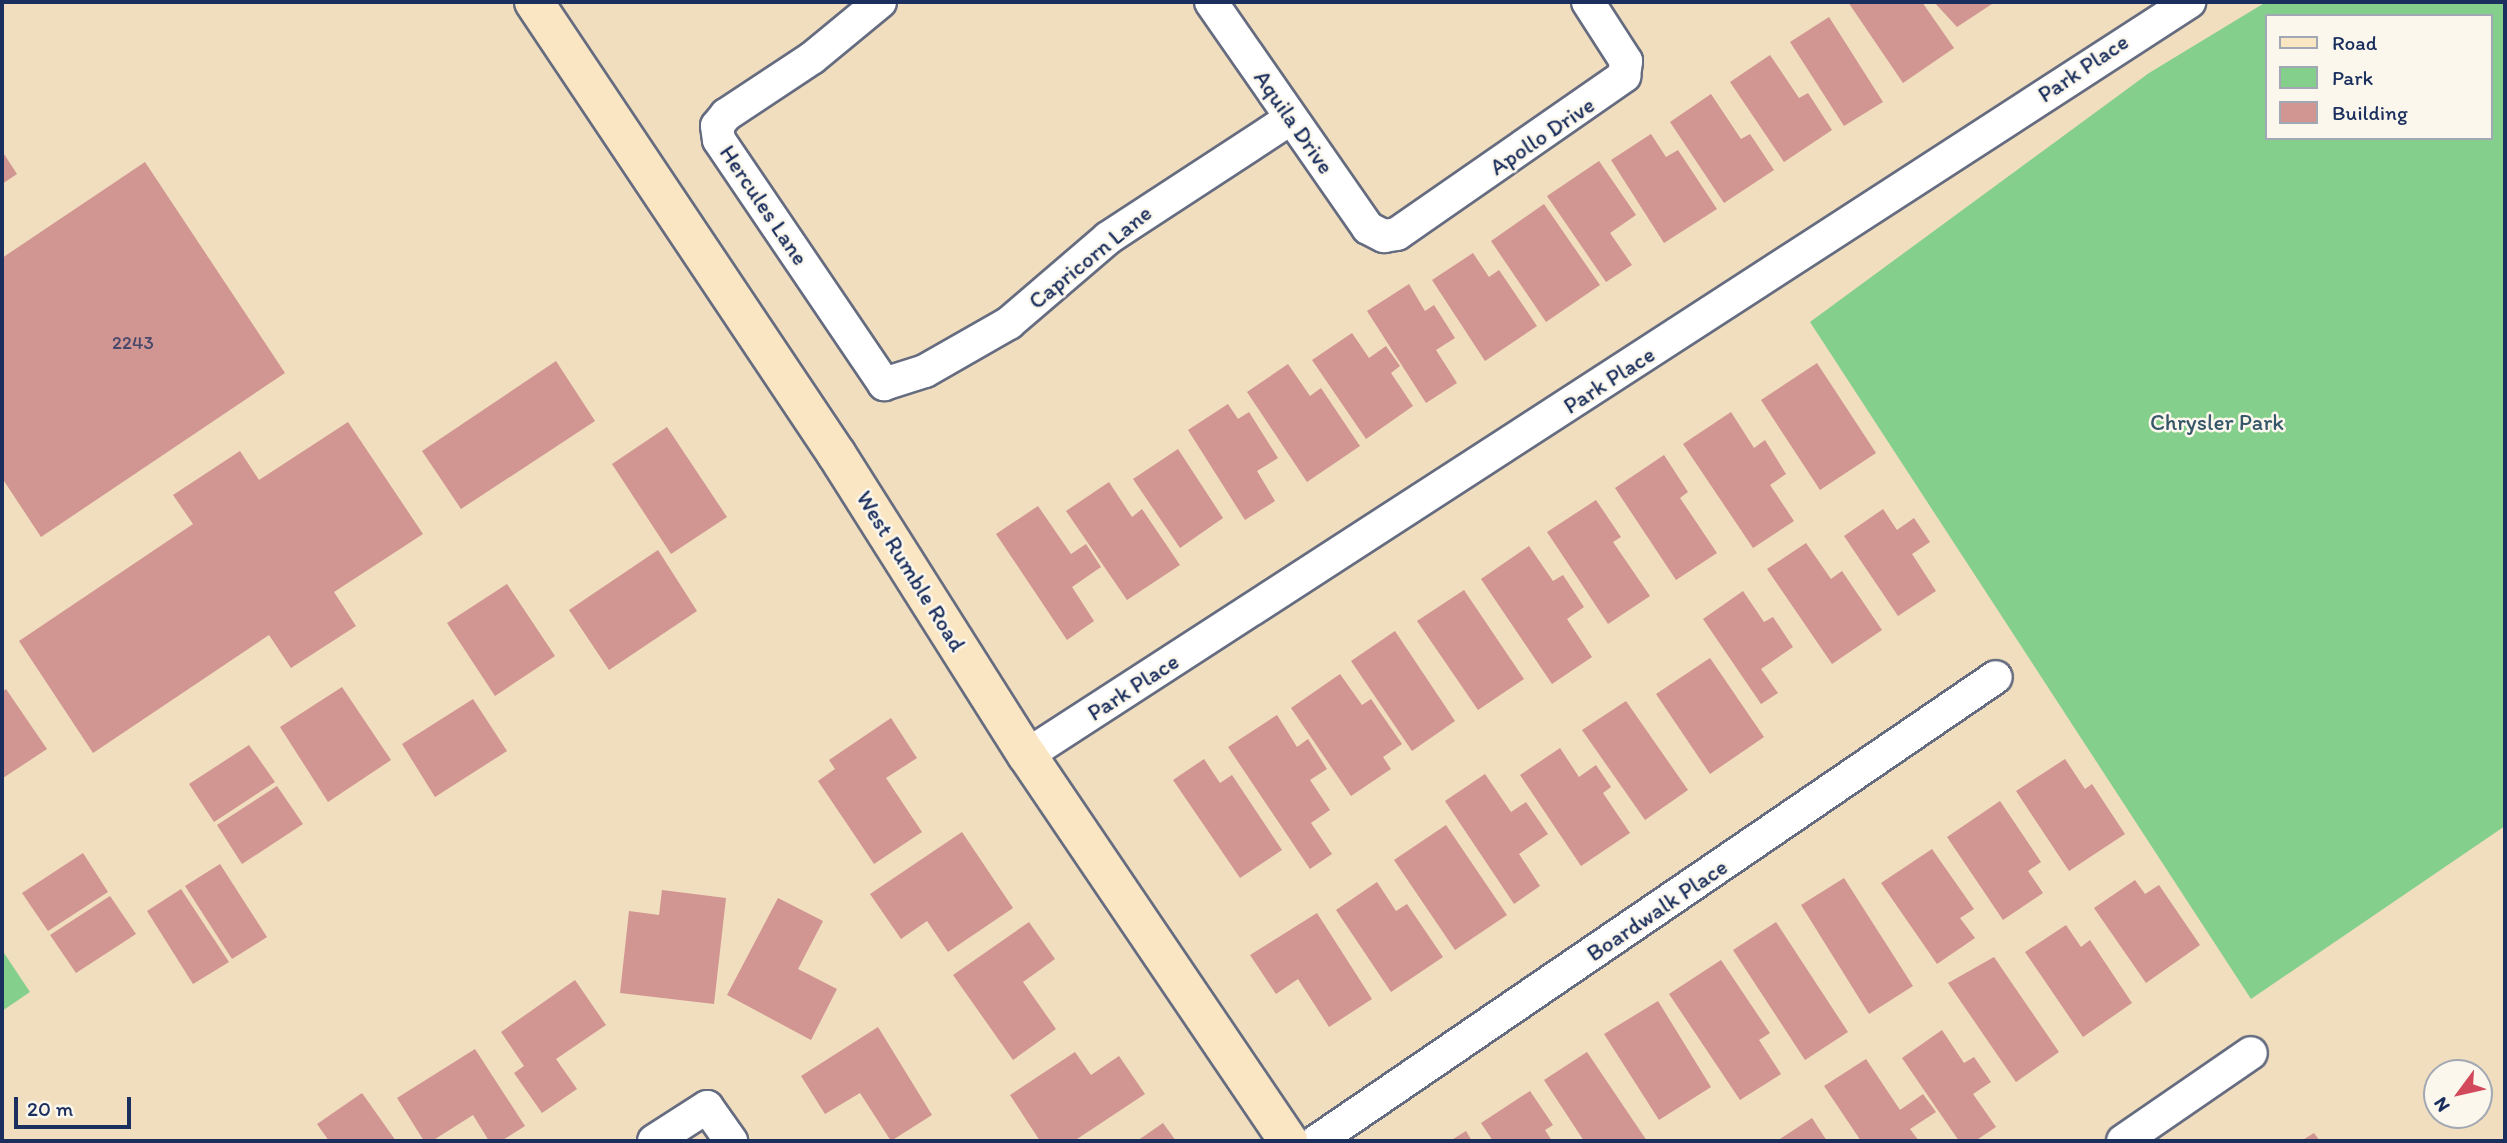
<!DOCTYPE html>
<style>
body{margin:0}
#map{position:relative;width:2507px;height:1143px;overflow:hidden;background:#f0debf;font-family:Itim,sans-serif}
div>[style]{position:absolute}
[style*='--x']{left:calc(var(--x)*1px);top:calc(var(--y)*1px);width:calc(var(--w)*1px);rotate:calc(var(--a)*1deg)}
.green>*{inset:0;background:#85cf8c}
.building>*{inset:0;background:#d19592}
.roads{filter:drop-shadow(2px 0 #666c80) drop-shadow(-2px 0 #666c80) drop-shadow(0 2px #666c80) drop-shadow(0 -2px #666c80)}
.street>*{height:32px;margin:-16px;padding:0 16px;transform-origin:16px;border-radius:16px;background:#fff}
.secondary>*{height:38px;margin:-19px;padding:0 19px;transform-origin:19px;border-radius:19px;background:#fbe6c4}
span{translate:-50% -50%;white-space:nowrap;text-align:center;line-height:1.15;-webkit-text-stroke:5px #fbf7ec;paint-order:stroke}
.number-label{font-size:19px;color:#48486b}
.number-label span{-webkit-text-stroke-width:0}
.street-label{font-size:23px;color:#1b2f5e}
.park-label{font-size:23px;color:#36576a}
.frame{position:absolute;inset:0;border:4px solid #1b2f5e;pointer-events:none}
.legend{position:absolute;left:2265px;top:14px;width:228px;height:126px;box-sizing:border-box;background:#fbf7ec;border:2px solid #a1a7b3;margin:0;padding:9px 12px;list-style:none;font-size:21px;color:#1b2f5e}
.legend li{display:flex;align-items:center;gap:14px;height:35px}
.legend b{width:35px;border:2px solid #a1a7b3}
.north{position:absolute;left:2423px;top:1059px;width:70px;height:70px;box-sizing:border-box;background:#fbf7ec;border:2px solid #a1a7b3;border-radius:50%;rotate:237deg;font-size:19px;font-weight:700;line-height:28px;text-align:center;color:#1b2f5e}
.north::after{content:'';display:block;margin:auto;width:24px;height:32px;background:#d1495b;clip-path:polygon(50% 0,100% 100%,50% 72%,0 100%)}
.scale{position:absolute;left:14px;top:1097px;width:117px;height:32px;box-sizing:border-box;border:4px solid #1b2f5e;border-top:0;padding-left:9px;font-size:21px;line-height:24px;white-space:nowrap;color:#1b2f5e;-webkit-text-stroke:5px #fbf7ec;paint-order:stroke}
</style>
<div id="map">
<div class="green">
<i style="clip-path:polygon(evenodd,2266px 2px,2505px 2px,2505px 826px,2251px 999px,1810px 322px,2149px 73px,2266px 2px,2267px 16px,2491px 16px,2491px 138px,2267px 138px,2267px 16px)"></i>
<i style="clip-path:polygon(2px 950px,30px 992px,2px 1011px)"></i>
</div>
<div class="building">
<i style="clip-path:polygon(1848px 2px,1922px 2px,1954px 48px,1903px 83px)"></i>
<i style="clip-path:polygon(1934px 2px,1995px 2px,1957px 27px)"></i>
<i style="clip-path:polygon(1829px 17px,1883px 102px,1844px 126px,1790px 42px)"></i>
<i style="clip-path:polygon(1770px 55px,1799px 98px,1808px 93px,1832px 130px,1784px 162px,1730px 82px)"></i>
<i style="clip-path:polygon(1711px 94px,1741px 139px,1750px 134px,1774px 170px,1724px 203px,1670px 122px)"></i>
<i style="clip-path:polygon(1651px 134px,1666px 157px,1678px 150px,1717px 209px,1664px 243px,1611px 160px)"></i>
<i style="clip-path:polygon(2px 151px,17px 174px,2px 184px)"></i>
<i style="clip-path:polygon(1599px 161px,1636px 215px,1610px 233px,1632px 265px,1606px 282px,1547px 196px)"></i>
<i style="clip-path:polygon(145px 162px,285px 373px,41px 537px,2px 478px,2px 258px)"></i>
<i style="clip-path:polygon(1544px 204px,1600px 285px,1546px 322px,1491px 241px)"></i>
<i style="clip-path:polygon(1473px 253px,1489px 277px,1499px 270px,1537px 326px,1485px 361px,1432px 280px)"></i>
<i style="clip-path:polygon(1409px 284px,1425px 311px,1434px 305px,1455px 338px,1436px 350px,1457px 383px,1426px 403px,1367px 311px)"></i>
<i style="clip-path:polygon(1352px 333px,1369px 358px,1386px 346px,1400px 366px,1391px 373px,1413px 406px,1366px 439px,1312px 360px)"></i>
<i style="clip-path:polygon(556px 361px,595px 421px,461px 509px,422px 451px)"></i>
<i style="clip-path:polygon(1817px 363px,1876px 453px,1820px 490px,1761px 400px)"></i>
<i style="clip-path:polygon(1288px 364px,1310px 396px,1321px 388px,1360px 446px,1307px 482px,1247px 392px)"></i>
<i style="clip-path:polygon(1228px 404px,1238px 419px,1249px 412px,1278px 458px,1257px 471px,1275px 501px,1245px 520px,1188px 430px)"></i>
<i style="clip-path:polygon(1731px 412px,1754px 448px,1765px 440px,1786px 474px,1770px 485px,1794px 521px,1753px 548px,1683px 444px)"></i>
<i style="clip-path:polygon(348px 422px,423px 534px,334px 592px,356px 626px,291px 668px,269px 635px,93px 753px,19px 641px,193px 524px,173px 495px,240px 451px,259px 480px)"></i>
<i style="clip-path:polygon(667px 427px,727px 517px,671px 554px,612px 464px)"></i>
<i style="clip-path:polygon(1178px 449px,1223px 518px,1180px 548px,1133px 479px)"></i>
<i style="clip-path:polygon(1664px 455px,1688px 492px,1680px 498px,1717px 553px,1676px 580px,1615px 488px)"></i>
<i style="clip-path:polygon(1109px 482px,1132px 517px,1142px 509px,1180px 565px,1127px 600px,1066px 511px)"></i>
<i style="clip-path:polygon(1596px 500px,1621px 537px,1613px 542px,1650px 596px,1608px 624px,1547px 532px)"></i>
<i style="clip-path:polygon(1038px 506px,1071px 554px,1086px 544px,1101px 567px,1072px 587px,1094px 621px,1067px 640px,996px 534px)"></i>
<i style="clip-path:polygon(1883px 509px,1897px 530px,1914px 518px,1930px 542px,1912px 554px,1936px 591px,1898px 616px,1844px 536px)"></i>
<i style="clip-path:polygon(1806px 543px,1831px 579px,1842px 571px,1882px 630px,1832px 664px,1767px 569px)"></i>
<i style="clip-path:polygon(1529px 546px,1553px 581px,1563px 575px,1584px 607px,1567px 619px,1592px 657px,1552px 684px,1481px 579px)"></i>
<i style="clip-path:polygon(658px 550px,697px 611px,609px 670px,569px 610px)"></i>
<i style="clip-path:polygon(507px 584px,555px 656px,495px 696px,447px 623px)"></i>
<i style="clip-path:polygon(1464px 590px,1524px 679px,1478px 710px,1417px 621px)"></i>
<i style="clip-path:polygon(1743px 591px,1764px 622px,1773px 617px,1793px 647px,1761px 669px,1778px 693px,1761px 704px,1703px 619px)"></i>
<i style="clip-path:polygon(1395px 631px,1455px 721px,1412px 751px,1351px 661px)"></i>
<i style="clip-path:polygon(1710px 658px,1764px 737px,1710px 774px,1656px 694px)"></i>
<i style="clip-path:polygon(1340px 674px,1362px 705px,1371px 699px,1402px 744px,1383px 757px,1391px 769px,1351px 796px,1291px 708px)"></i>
<i style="clip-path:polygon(342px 687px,391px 760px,328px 802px,280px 727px)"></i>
<i style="clip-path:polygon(6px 689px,47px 749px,3px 778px,2px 692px)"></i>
<i style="clip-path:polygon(473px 699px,507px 751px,435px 797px,402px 744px)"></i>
<i style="clip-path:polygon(1626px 701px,1688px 790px,1645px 820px,1582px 730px)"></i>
<i style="clip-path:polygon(1277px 715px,1297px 747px,1308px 739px,1327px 769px,1310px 780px,1330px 810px,1311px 823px,1332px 854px,1310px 869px,1228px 747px)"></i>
<i style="clip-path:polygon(891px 718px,917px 758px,886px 778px,922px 832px,874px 864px,818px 781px,835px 769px,829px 760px)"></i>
<i style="clip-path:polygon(249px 745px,275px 782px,214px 822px,189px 784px)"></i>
<i style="clip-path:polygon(1560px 748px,1579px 777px,1596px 765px,1611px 787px,1603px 793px,1630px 833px,1581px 866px,1520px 775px)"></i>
<i style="clip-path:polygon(1204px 759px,1220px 783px,1232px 775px,1282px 850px,1240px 878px,1173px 780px)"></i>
<i style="clip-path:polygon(2065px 759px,2085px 789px,2092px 784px,2125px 834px,2069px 871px,2016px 791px)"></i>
<i style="clip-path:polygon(1485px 774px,1511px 812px,1526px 802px,1548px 834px,1519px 854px,1540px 886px,1514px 904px,1445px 801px)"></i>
<i style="clip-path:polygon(277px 786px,303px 824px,242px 864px,217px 825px)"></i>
<i style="clip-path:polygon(2000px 801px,2041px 862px,2028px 871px,2043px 893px,2003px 920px,1947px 837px)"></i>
<i style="clip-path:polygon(1446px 825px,1507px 915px,1455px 950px,1394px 860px)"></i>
<i style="clip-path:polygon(962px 832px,1013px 908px,948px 952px,927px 921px,901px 939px,870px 894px)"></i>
<i style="clip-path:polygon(1932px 849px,1974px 909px,1960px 918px,1975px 938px,1937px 964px,1881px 883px)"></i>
<i style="clip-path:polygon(83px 853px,108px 892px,48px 931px,22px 893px)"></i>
<i style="clip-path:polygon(220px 864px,267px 937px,232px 959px,185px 886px)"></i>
<i style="clip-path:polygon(1844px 878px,1913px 986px,1869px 1014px,1801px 905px)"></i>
<i style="clip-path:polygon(2135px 880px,2145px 894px,2159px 885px,2200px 945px,2146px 983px,2094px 908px)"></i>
<i style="clip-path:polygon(1377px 882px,1396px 911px,1407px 904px,1443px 957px,1391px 992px,1336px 910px)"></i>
<i style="clip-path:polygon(181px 889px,229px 962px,193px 984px,147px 911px)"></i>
<i style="clip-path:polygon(662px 890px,726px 898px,714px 1004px,620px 993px,629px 911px,659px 915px)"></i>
<i style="clip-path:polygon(110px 896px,136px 934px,76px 973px,50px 935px)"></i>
<i style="clip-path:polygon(778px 898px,823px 921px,798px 969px,837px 989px,811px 1040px,727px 995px)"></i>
<i style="clip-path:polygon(1317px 913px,1372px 999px,1329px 1027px,1298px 979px,1276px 994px,1250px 955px)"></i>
<i style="clip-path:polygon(1029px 922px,1055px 959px,1023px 982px,1056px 1029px,1013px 1060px,953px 975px)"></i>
<i style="clip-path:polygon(1776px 922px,1848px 1032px,1805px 1060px,1733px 950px)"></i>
<i style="clip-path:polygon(2066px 925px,2081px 947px,2090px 940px,2132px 1003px,2083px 1037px,2025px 952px)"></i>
<i style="clip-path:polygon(1994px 957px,2059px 1052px,2016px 1082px,1948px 983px)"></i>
<i style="clip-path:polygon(1721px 960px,1770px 1033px,1759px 1040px,1781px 1074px,1740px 1100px,1669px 994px)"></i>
<i style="clip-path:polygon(575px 980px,606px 1025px,556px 1059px,577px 1089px,542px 1113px,514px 1073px,524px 1066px,501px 1032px)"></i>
<i style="clip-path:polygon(1658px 1001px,1711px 1087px,1659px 1120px,1604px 1034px)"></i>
<i style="clip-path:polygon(878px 1027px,932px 1115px,891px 1141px,860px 1093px,825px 1114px,801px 1076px)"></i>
<i style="clip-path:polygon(1942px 1030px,1964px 1063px,1974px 1057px,1991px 1082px,1973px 1094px,1996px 1127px,1975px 1141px,1959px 1141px,1902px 1058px)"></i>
<i style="clip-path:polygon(475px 1049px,525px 1126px,501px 1141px,489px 1141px,473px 1115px,432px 1141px,424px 1141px,397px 1098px)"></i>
<i style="clip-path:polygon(1075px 1052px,1091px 1075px,1119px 1056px,1145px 1094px,1074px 1141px,1040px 1141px,1010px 1095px)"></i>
<i style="clip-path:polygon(1587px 1052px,1647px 1141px,1584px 1141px,1544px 1080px)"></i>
<i style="clip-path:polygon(1866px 1059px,1900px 1110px,1923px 1094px,1936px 1112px,1910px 1129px,1919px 1141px,1861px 1141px,1824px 1086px)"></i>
<i style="clip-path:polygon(1530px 1091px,1553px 1125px,1545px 1130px,1552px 1141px,1493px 1141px,1481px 1123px)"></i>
<i style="clip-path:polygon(362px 1093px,396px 1141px,329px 1141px,317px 1124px)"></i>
<i style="clip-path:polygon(1812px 1118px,1827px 1141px,1777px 1141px)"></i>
<i style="clip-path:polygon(1163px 1123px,1176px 1141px,1137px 1141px)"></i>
<i style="clip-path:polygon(1466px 1131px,1472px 1141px,1450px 1141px)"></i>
<i style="clip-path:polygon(2314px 1133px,2320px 1141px,2301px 1141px)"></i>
</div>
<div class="roads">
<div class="street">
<i style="--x:880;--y:2;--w:88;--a:140.5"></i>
<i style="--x:812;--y:58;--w:103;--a:146.5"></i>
<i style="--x:726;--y:115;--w:14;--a:129"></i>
<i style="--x:717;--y:126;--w:14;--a:82"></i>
<i style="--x:719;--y:140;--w:295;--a:55.9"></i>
<i style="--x:884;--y:384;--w:43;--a:-17.6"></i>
<i style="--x:925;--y:371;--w:97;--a:-29.7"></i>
<i style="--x:1009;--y:323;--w:130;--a:-40.6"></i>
<i style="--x:1108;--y:238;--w:217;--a:-33.2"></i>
<i style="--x:1211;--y:2;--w:275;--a:55.2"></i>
<i style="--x:1368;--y:228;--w:18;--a:27"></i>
<i style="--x:1384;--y:236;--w:13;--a:-9"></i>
<i style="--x:1397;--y:234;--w:277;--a:-34.8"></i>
<i style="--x:1624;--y:76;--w:15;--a:-82"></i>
<i style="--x:1626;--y:61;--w:70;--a:-122.8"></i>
<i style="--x:1027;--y:755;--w:1385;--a:-32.94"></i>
<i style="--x:654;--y:1141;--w:63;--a:-32.7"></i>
<i style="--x:707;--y:1107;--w:42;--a:54.8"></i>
<i style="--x:1317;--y:1141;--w:822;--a:-34.35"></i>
<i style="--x:2123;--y:1141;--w:155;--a:-34.5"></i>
</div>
<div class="secondary">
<i style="--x:534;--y:2;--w:545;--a:56.22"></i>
<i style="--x:837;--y:455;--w:355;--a:57.7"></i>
<i style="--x:1027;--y:755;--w:466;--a:55.9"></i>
</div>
</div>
<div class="number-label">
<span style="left:133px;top:343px">2243</span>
</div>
<div class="street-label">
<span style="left:2083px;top:68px;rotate:-34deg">Park Place</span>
<span style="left:1294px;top:122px;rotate:55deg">Aquila Drive</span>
<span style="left:1542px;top:136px;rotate:-34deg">Apollo Drive</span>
<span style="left:764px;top:205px;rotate:56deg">Hercules Lane</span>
<span style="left:1090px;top:257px;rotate:-39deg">Capricorn Lane</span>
<span style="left:1609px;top:380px;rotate:-33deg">Park Place</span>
<span style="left:911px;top:571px;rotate:58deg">West Rumble Road</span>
<span style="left:1133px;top:687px;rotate:-33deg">Park Place</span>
<span style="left:1657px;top:910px;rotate:-34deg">Boardwalk Place</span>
</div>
<div class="park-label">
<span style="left:2217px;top:422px">Chrysler Park</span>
</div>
<div class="frame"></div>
<ul class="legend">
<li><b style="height:9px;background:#fbe6c4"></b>Road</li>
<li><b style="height:19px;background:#85cf8c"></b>Park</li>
<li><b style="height:19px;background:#d19592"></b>Building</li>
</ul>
<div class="north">N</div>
<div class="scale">20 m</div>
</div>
